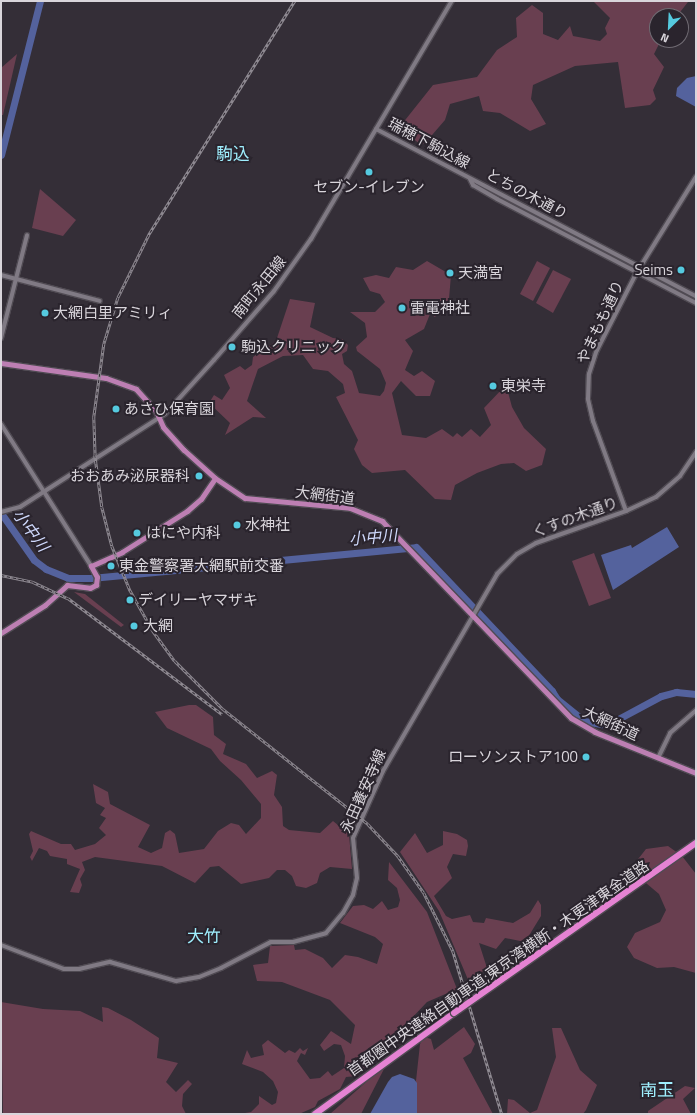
<!DOCTYPE html>
<meta charset="utf-8">
<style>
body{margin:0}
#map{position:relative;width:697px;height:1115px;overflow:hidden;background:#342e37;font-family:"Titillium Web","Noto Sans JP",sans-serif}
div>[style]{position:absolute}
[style*='--x']{left:calc(var(--x)*1px);top:calc(var(--y)*1px);width:calc(var(--w)*1px);rotate:calc(var(--a)*1deg)}
.green>*{inset:0;background:#693f50}
.water>*{inset:0;background:#54629d}
.river>*{height:7px;margin:-3.5px;padding:0 3.5px;transform-origin:3.5px;border-radius:3.5px;background:#54629d}
.roads{filter:drop-shadow(1px 0 #504b53) drop-shadow(-1px 0 #504b53) drop-shadow(0 1px #504b53) drop-shadow(0 -1px #504b53)}
.tertiary>*{height:4px;margin:-2px;padding:0 2px;transform-origin:2px;border-radius:2px;background:#807a84}
.primary>*{height:5px;margin:-2.5px;padding:0 2.5px;transform-origin:2.5px;border-radius:2.5px;background:#bd7fb3}
.motorway>*{height:6px;margin:-3px;padding:0 3px;transform-origin:3px;border-radius:3px;background:#e583d3}
.rail>*{height:2.5px;margin-top:-1.25px;transform-origin:0;background:repeating-linear-gradient(90deg,#2a242d 0 3px,#8e8991 0 6px);box-sizing:border-box;border-block:1px solid #8e8991}
.bridges{filter:drop-shadow(1px 0 #504b53) drop-shadow(-1px 0 #504b53) drop-shadow(0 1px #504b53) drop-shadow(0 -1px #504b53)}
.motorway-bridge>*{height:6px;margin:-3px;padding:0 3px;transform-origin:3px;border-radius:3px;background:#e583d3}
.dots>*{width:11px;height:11px;translate:-50% -50%;box-sizing:border-box;border:2px solid #2a242d;border-radius:50%}
span{translate:-50% -50%;white-space:nowrap;text-align:center;line-height:1.15;-webkit-text-stroke:4px #2a242d;paint-order:stroke}
.street-label{font-size:15px;color:#d9d5db}
.poi-label{font-size:15px;color:#d9d5db}
.right{translate:-100% -50%;text-align:right}
.left{translate:0 -50%;text-align:left}
.water-label{font-size:16px;color:#cfd9fc;font-style:italic}
.quarter-label{font-size:17px;color:#9feffe}
.frame{position:absolute;inset:0;border:2px solid #d9d5db;pointer-events:none}
.north{position:absolute;left:649px;top:8px;width:40px;height:40px;box-sizing:border-box;background:#2a242d;border:1px solid #706b73;border-radius:50%;rotate:204deg;font-size:11px;font-weight:700;line-height:16px;text-align:center;color:#d9d5db}
.north::after{content:'';display:block;margin:auto;width:14px;height:18px;background:#55cadf;clip-path:polygon(50% 0,100% 100%,50% 72%,0 100%)}
</style>
<div id="map">
<div class="green">
<i style="clip-path:polygon(593px 1px,696px 1px,688px 2px,677px 16px,657px 16px,657px 40px,661px 40px,654px 54px,664px 67px,653px 90px,656px 99px,650px 105px,625px 108px,618px 62px,575px 66px,533px 85px,531px 99px,546px 124px,530px 131px,500px 113px,483px 111px,479px 96px,450px 104px,445px 120px,426px 142px,421px 145px,405px 132px,402px 124px,433px 85px,477px 77px,497px 50px,517px 37px,516px 18px,532px 5px,543px 13px,543px 34px,558px 40px,570px 26px,573px 36px,600px 41px,607px 34px,605px 28px,610px 18px)"></i>
<i style="clip-path:polygon(17px 54px,3px 115px,1px 115px,1px 68px)"></i>
<i style="clip-path:polygon(40px 189px,76px 220px,63px 236px,32px 228px)"></i>
<i style="clip-path:polygon(427px 261px,451px 275px,449px 299px,435px 317px,430px 314px,424px 329px,405px 340px,413px 351px,405px 370px,414px 376px,422px 371px,435px 381px,430px 396px,416px 396px,401px 381px,392px 393px,402px 435px,426px 438px,442px 429px,453px 437px,457px 433px,462px 437px,471px 429px,480px 437px,491px 425px,484px 408px,503px 388px,508px 392px,512px 407px,524px 428px,546px 449px,542px 465px,526px 471px,514px 463px,501px 464px,477px 473px,455px 485px,451px 500px,435px 499px,405px 470px,372px 473px,362px 465px,354px 449px,358px 440px,336px 397px,345px 393px,343px 384px,328px 371px,313px 369px,303px 355px,283px 356px,258px 369px,247px 401px,266px 418px,253px 417px,225px 435px,230px 423px,209px 403px,214px 395px,222px 400px,230px 388px,224px 375px,240px 366px,245px 370px,252px 365px,253px 357px,276px 341px,290px 299px,315px 303px,310px 327px,333px 338px,342px 339px,348px 345px,347px 351px,342px 354px,344px 364px,352px 371px,359px 393px,380px 396px,384px 391px,386px 383px,380px 369px,357px 351px,356px 347px,367px 337px,365px 323px,350px 312px,375px 312px,385px 302px,380px 294px,370px 291px,363px 278px,376px 275px,389px 278px,396px 267px,413px 270px)"></i>
<i style="clip-path:polygon(537px 261px,550px 268px,533px 301px,520px 294px)"></i>
<i style="clip-path:polygon(553px 270px,571px 279px,553px 313px,536px 303px)"></i>
<i style="clip-path:polygon(594px 553px,611px 598px,589px 606px,572px 561px)"></i>
<i style="clip-path:polygon(74px 592px,85px 594px,124px 625px,121px 627px)"></i>
<i style="clip-path:polygon(189px 705px,196px 705px,213px 717px,214px 735px,226px 744px,223px 754px,246px 764px,257px 778px,272px 771px,277px 775px,274px 795px,282px 807px,283px 826px,289px 830px,320px 833px,333px 821px,349px 834px,352px 869px,330px 867px,320px 873px,317px 883px,306px 888px,296px 886px,292px 876px,285px 870px,277px 870px,269px 878px,241px 884px,219px 866px,210px 867px,195px 883px,162px 866px,95px 857px,82px 862px,85px 870px,80px 879px,82px 885px,79px 893px,70px 892px,80px 869px,67px 864px,67px 859px,50px 856px,47px 851px,39px 848px,32px 861px,30px 857px,33px 851px,29px 834px,31px 831px,61px 844px,71px 844px,75px 850px,95px 844px,106px 835px,99px 828px,106px 818px,100px 815px,105px 808px,96px 803px,93px 784px,108px 792px,110px 804px,150px 825px,138px 847px,151px 853px,162px 848px,165px 833px,170px 830px,175px 834px,179px 853px,204px 849px,218px 831px,231px 823px,239px 825px,246px 834px,261px 818px,261px 804px,241px 780px,220px 761px,211px 749px,167px 728px,155px 712px)"></i>
<i style="clip-path:polygon(443px 831px,457px 834px,467px 840px,468px 846px,466px 856px,453px 854px,447px 867px,452px 878px,434px 896px,446px 916px,452px 919px,470px 915px,473px 922px,484px 923px,486px 918px,513px 923px,530px 913px,538px 900px,541px 905px,541px 916px,525px 942px,505px 938px,496px 949px,479px 943px,487px 968px,469px 982px,439px 911px,400px 852px,415px 833px,427px 853px,443px 845px)"></i>
<i style="clip-path:polygon(668px 846px,682px 856px,696px 874px,696px 973px,674px 967px,657px 968px,634px 958px,627px 947px,635px 933px,660px 922px,666px 910px,659px 894px,640px 878px,635px 863px,646px 849px)"></i>
<i style="clip-path:polygon(389px 862px,427px 912px,457px 989px,427px 1002px,357px 1076px,346px 1077px,340px 1089px,318px 1101px,315px 1107px,299px 1114px,239px 1114px,251px 1112px,259px 1104px,259px 1096px,272px 1105px,276px 1103px,278px 1092px,273px 1081px,263px 1072px,242px 1064px,247px 1050px,251px 1058px,264px 1055px,262px 1045px,268px 1040px,285px 1053px,289px 1050px,295px 1053px,300px 1048px,303px 1051px,308px 1048px,305px 1055px,301px 1053px,297px 1061px,310px 1079px,320px 1078px,328px 1071px,332px 1076px,344px 1068px,345px 1056px,341px 1045px,334px 1044px,324px 1051px,320px 1045px,331px 1031px,351px 1044px,355px 1025px,330px 1000px,282px 982px,257px 981px,253px 965px,268px 963px,270px 946px,294px 945px,295px 950px,305px 949px,323px 958px,332px 968px,345px 955px,358px 957px,377px 964px,383px 944px,375px 937px,340px 923px,353px 906px,364px 905px,373px 909px,382px 901px,388px 910px,398px 907px,400px 900px,397px 888px,388px 880px)"></i>
<i style="clip-path:polygon(1px 1002px,43px 1009px,80px 1011px,103px 1022px,102px 1007px,108px 1008px,131px 1020px,159px 1038px,157px 1058px,178px 1063px,166px 1082px,176px 1092px,188px 1080px,192px 1084px,183px 1094px,182px 1106px,186px 1114px,3px 1114px)"></i>
<i style="clip-path:polygon(464px 1027px,475px 1044px,471px 1053px,463px 1058px,493px 1114px,417px 1114px,415px 1090px,420px 1044px,424px 1037px,431px 1039px,434px 1050px)"></i>
<i style="clip-path:polygon(552px 1028px,561px 1028px,580px 1070px,597px 1085px,586px 1110px,583px 1114px,507px 1114px,508px 1099px,514px 1100px,530px 1113px,537px 1110px,556px 1057px)"></i>
<i style="clip-path:polygon(385px 1067px,361px 1114px,330px 1114px,374px 1075px)"></i>
<i style="clip-path:polygon(685px 1086px,695px 1088px,683px 1099px,691px 1114px,648px 1114px,648px 1111px)"></i>
</div>
<div class="water">
<i style="clip-path:polygon(696px 76px,696px 107px,676px 96px,677px 88px,687px 78px)"></i>
<i style="clip-path:polygon(667px 527px,679px 547px,613px 590px,601px 555px,631px 545px,632px 548px)"></i>
<i style="clip-path:polygon(400px 1074px,414px 1079px,417px 1083px,417px 1114px,370px 1114px,388px 1082px,392px 1077px)"></i>
</div>
<div class="river">
<i style="--x:1;--y:155;--w:159;--a:-75.8"></i>
<i style="--x:1;--y:513;--w:57;--a:54.9"></i>
<i style="--x:34;--y:560;--w:15;--a:37"></i>
<i style="--x:46;--y:569;--w:24;--a:22"></i>
<i style="--x:68;--y:578;--w:23;--a:0"></i>
<i style="--x:91;--y:578;--w:326;--a:-5.4"></i>
<i style="--x:416;--y:547;--w:198;--a:46.6"></i>
<i style="--x:552;--y:691;--w:9;--a:58"></i>
<i style="--x:557;--y:699;--w:35;--a:39"></i>
<i style="--x:584;--y:721;--w:23;--a:10"></i>
<i style="--x:607;--y:725;--w:61;--a:-28.2"></i>
<i style="--x:661;--y:696;--w:16;--a:-15"></i>
<i style="--x:676;--y:692;--w:20;--a:6"></i>
</div>
<div class="roads">
<div class="tertiary">
<i style="--x:376;--y:129;--w:361;--a:27.6"></i>
<i style="--x:470;--y:179;--w:7;--a:63"></i>
<i style="--x:473;--y:185;--w:28;--a:30"></i>
<i style="--x:497;--y:199;--w:225;--a:27.6"></i>
<i style="--x:1;--y:275;--w:102;--a:14.7"></i>
<i style="--x:1;--y:338;--w:106;--a:-75.8"></i>
<i style="--x:1;--y:424;--w:168;--a:57.6"></i>
<i style="--x:626;--y:511;--w:96;--a:-110.1"></i>
<i style="--x:593;--y:421;--w:23;--a:-103"></i>
<i style="--x:588;--y:399;--w:25;--a:-88"></i>
<i style="--x:589;--y:374;--w:25;--a:-72"></i>
<i style="--x:597;--y:350;--w:88;--a:-62.9"></i>
<i style="--x:637;--y:272;--w:112;--a:-58.2"></i>
<i style="--x:1;--y:512;--w:20;--a:-15"></i>
<i style="--x:20;--y:507;--w:172;--a:-32.7"></i>
<i style="--x:165;--y:414;--w:73;--a:-47.8"></i>
<i style="--x:214;--y:360;--w:91;--a:-49"></i>
<i style="--x:274;--y:291;--w:64;--a:-54.6"></i>
<i style="--x:311;--y:239;--w:277;--a:-59.4"></i>
<i style="--x:658;--y:758;--w:28;--a:-64"></i>
<i style="--x:670;--y:733;--w:35;--a:-41"></i>
<i style="--x:1;--y:945;--w:67;--a:20.9"></i>
<i style="--x:64;--y:969;--w:15;--a:0"></i>
<i style="--x:79;--y:969;--w:32;--a:-13"></i>
<i style="--x:110;--y:962;--w:69;--a:16.1"></i>
<i style="--x:176;--y:981;--w:23;--a:-10"></i>
<i style="--x:199;--y:977;--w:24;--a:-22"></i>
<i style="--x:221;--y:968;--w:56;--a:-27.5"></i>
<i style="--x:271;--y:942;--w:22;--a:0"></i>
<i style="--x:293;--y:942;--w:34;--a:-15"></i>
<i style="--x:326;--y:933;--w:26;--a:-50"></i>
<i style="--x:343;--y:913;--w:21;--a:-61"></i>
<i style="--x:353;--y:895;--w:17;--a:-77"></i>
<i style="--x:357;--y:878;--w:40;--a:-95.7"></i>
<i style="--x:353;--y:838;--w:73;--a:-65.9"></i>
<i style="--x:383;--y:771;--w:228;--a:-59.9"></i>
<i style="--x:497;--y:574;--w:28;--a:-45"></i>
<i style="--x:517;--y:554;--w:22;--a:-30"></i>
<i style="--x:536;--y:543;--w:96;--a:-19.6"></i>
<i style="--x:626;--y:511;--w:33;--a:-25"></i>
<i style="--x:656;--y:497;--w:32;--a:-41"></i>
<i style="--x:680;--y:476;--w:29;--a:-56"></i>
</div>
<div class="primary">
<i style="--x:1;--y:363;--w:106;--a:8.1"></i>
<i style="--x:106;--y:378;--w:32;--a:20"></i>
<i style="--x:136;--y:389;--w:30;--a:48"></i>
<i style="--x:156;--y:411;--w:17;--a:66"></i>
<i style="--x:163;--y:427;--w:31;--a:48"></i>
<i style="--x:184;--y:450;--w:42;--a:42.1"></i>
<i style="--x:215;--y:478;--w:36;--a:34"></i>
<i style="--x:245;--y:498;--w:105;--a:5.4"></i>
<i style="--x:350;--y:508;--w:35;--a:22"></i>
<i style="--x:382;--y:521;--w:273;--a:46.2"></i>
<i style="--x:571;--y:718;--w:28;--a:30"></i>
<i style="--x:595;--y:732;--w:109;--a:22.1"></i>
<i style="--x:1;--y:633;--w:52;--a:-32.5"></i>
<i style="--x:45;--y:605;--w:30;--a:-42"></i>
<i style="--x:67;--y:585;--w:23;--a:7"></i>
<i style="--x:90;--y:588;--w:7;--a:-27"></i>
<i style="--x:96;--y:585;--w:8;--a:-83"></i>
<i style="--x:97;--y:577;--w:13;--a:-119"></i>
<i style="--x:91;--y:566;--w:34;--a:-24"></i>
<i style="--x:122;--y:552;--w:77;--a:-32.2"></i>
<i style="--x:187;--y:511;--w:18;--a:-41"></i>
<i style="--x:201;--y:499;--w:25;--a:-56"></i>
</div>
<div class="motorway">
<i style="--x:315;--y:1114;--w:172;--a:-36"></i>
</div>
</div>
<div class="rail">
<i style="--x:295;--y:1;--w:276;--a:122"></i>
<i style="--x:149;--y:235;--w:70;--a:116.2"></i>
<i style="--x:118;--y:298;--w:48;--a:106.9"></i>
<i style="--x:104;--y:344;--w:74;--a:97.8"></i>
<i style="--x:94;--y:417;--w:38;--a:88"></i>
<i style="--x:95;--y:455;--w:52;--a:82.3"></i>
<i style="--x:102;--y:507;--w:40;--a:75.6"></i>
<i style="--x:112;--y:546;--w:48;--a:67.8"></i>
<i style="--x:130;--y:590;--w:47;--a:60.7"></i>
<i style="--x:153;--y:631;--w:37;--a:54"></i>
<i style="--x:175;--y:661;--w:68;--a:45"></i>
<i style="--x:223;--y:709;--w:185;--a:38.4"></i>
<i style="--x:368;--y:824;--w:44;--a:46.8"></i>
<i style="--x:398;--y:856;--w:45;--a:54.9"></i>
<i style="--x:424;--y:893;--w:65;--a:63.4"></i>
<i style="--x:453;--y:951;--w:170;--a:73.3"></i>
<i style="--x:1;--y:575;--w:33;--a:12"></i>
<i style="--x:33;--y:582;--w:38;--a:25"></i>
<i style="--x:68;--y:598;--w:193;--a:37"></i>
</div>
<div class="bridges">
<div class="motorway-bridge">
<i style="--x:454;--y:1013;--w:296;--a:-35.1"></i>
</div>
</div>
<div class="dots">
<i style="left:369px;top:172px;background:#55cadf"></i>
<i style="left:681px;top:270px;background:#55cadf"></i>
<i style="left:450px;top:273px;background:#55cadf"></i>
<i style="left:402px;top:308px;background:#55cadf"></i>
<i style="left:45px;top:313px;background:#55cadf"></i>
<i style="left:232px;top:347px;background:#55cadf"></i>
<i style="left:493px;top:386px;background:#55cadf"></i>
<i style="left:116px;top:409px;background:#55cadf"></i>
<i style="left:199px;top:476px;background:#55cadf"></i>
<i style="left:237px;top:525px;background:#55cadf"></i>
<i style="left:137px;top:533px;background:#55cadf"></i>
<i style="left:111px;top:566px;background:#55cadf"></i>
<i style="left:130px;top:600px;background:#55cadf"></i>
<i style="left:134px;top:626px;background:#55cadf"></i>
<i style="left:586px;top:757px;background:#55cadf"></i>
</div>
<div class="street-label">
<span style="left:429px;top:143px;rotate:28deg">瑞穂下駒込線</span>
<span style="left:527px;top:194px;rotate:28deg">とちの木通り</span>
<span style="left:259px;top:287px;rotate:-51deg">南町永田線</span>
<span style="left:600px;top:322px;rotate:-65deg">やまもも通り</span>
<span style="left:325px;top:495px;rotate:7deg">大網街道</span>
<span style="left:575px;top:517px;rotate:-20deg">くすの木通り</span>
<span style="left:611px;top:723px;rotate:25deg">大網街道</span>
<span style="left:363px;top:791px;rotate:-66deg">永田養安寺線</span>
<span style="left:498px;top:968px;rotate:-35deg">首都圏中央連絡自動車道;東京湾横断・木更津東金道路</span>
</div>
<div class="poi-label">
<span style="left:369px;top:187px">セブン-イレブン</span>
<span class="right" style="left:673px;top:270px">Seims</span>
<span class="left" style="left:458px;top:273px">天満宮</span>
<span class="left" style="left:410px;top:308px">雷電神社</span>
<span class="left" style="left:53px;top:313px">大網白里アミリィ</span>
<span class="left" style="left:241px;top:347px">駒込クリニック</span>
<span class="left" style="left:501px;top:386px">東栄寺</span>
<span class="left" style="left:124px;top:409px">あさひ保育園</span>
<span class="right" style="left:190px;top:476px">おおあみ泌尿器科</span>
<span class="left" style="left:245px;top:525px">水神社</span>
<span class="left" style="left:146px;top:533px">はにや内科</span>
<span class="left" style="left:119px;top:566px">東金警察署大網駅前交番</span>
<span class="left" style="left:138px;top:600px">デイリーヤマザキ</span>
<span class="left" style="left:143px;top:626px">大網</span>
<span class="right" style="left:578px;top:757px">ローソンストア100</span>
</div>
<div class="water-label">
<span style="left:31px;top:530px;rotate:53deg">小中川</span>
<span style="left:373px;top:537px;rotate:-5deg">小中川</span>
</div>
<div class="quarter-label">
<span style="left:233px;top:155px">駒込</span>
<span style="left:204px;top:937px">大竹</span>
<span style="left:657px;top:1091px">南玉</span>
</div>
<div class="frame"></div>
<div class="north">N</div>
</div>
